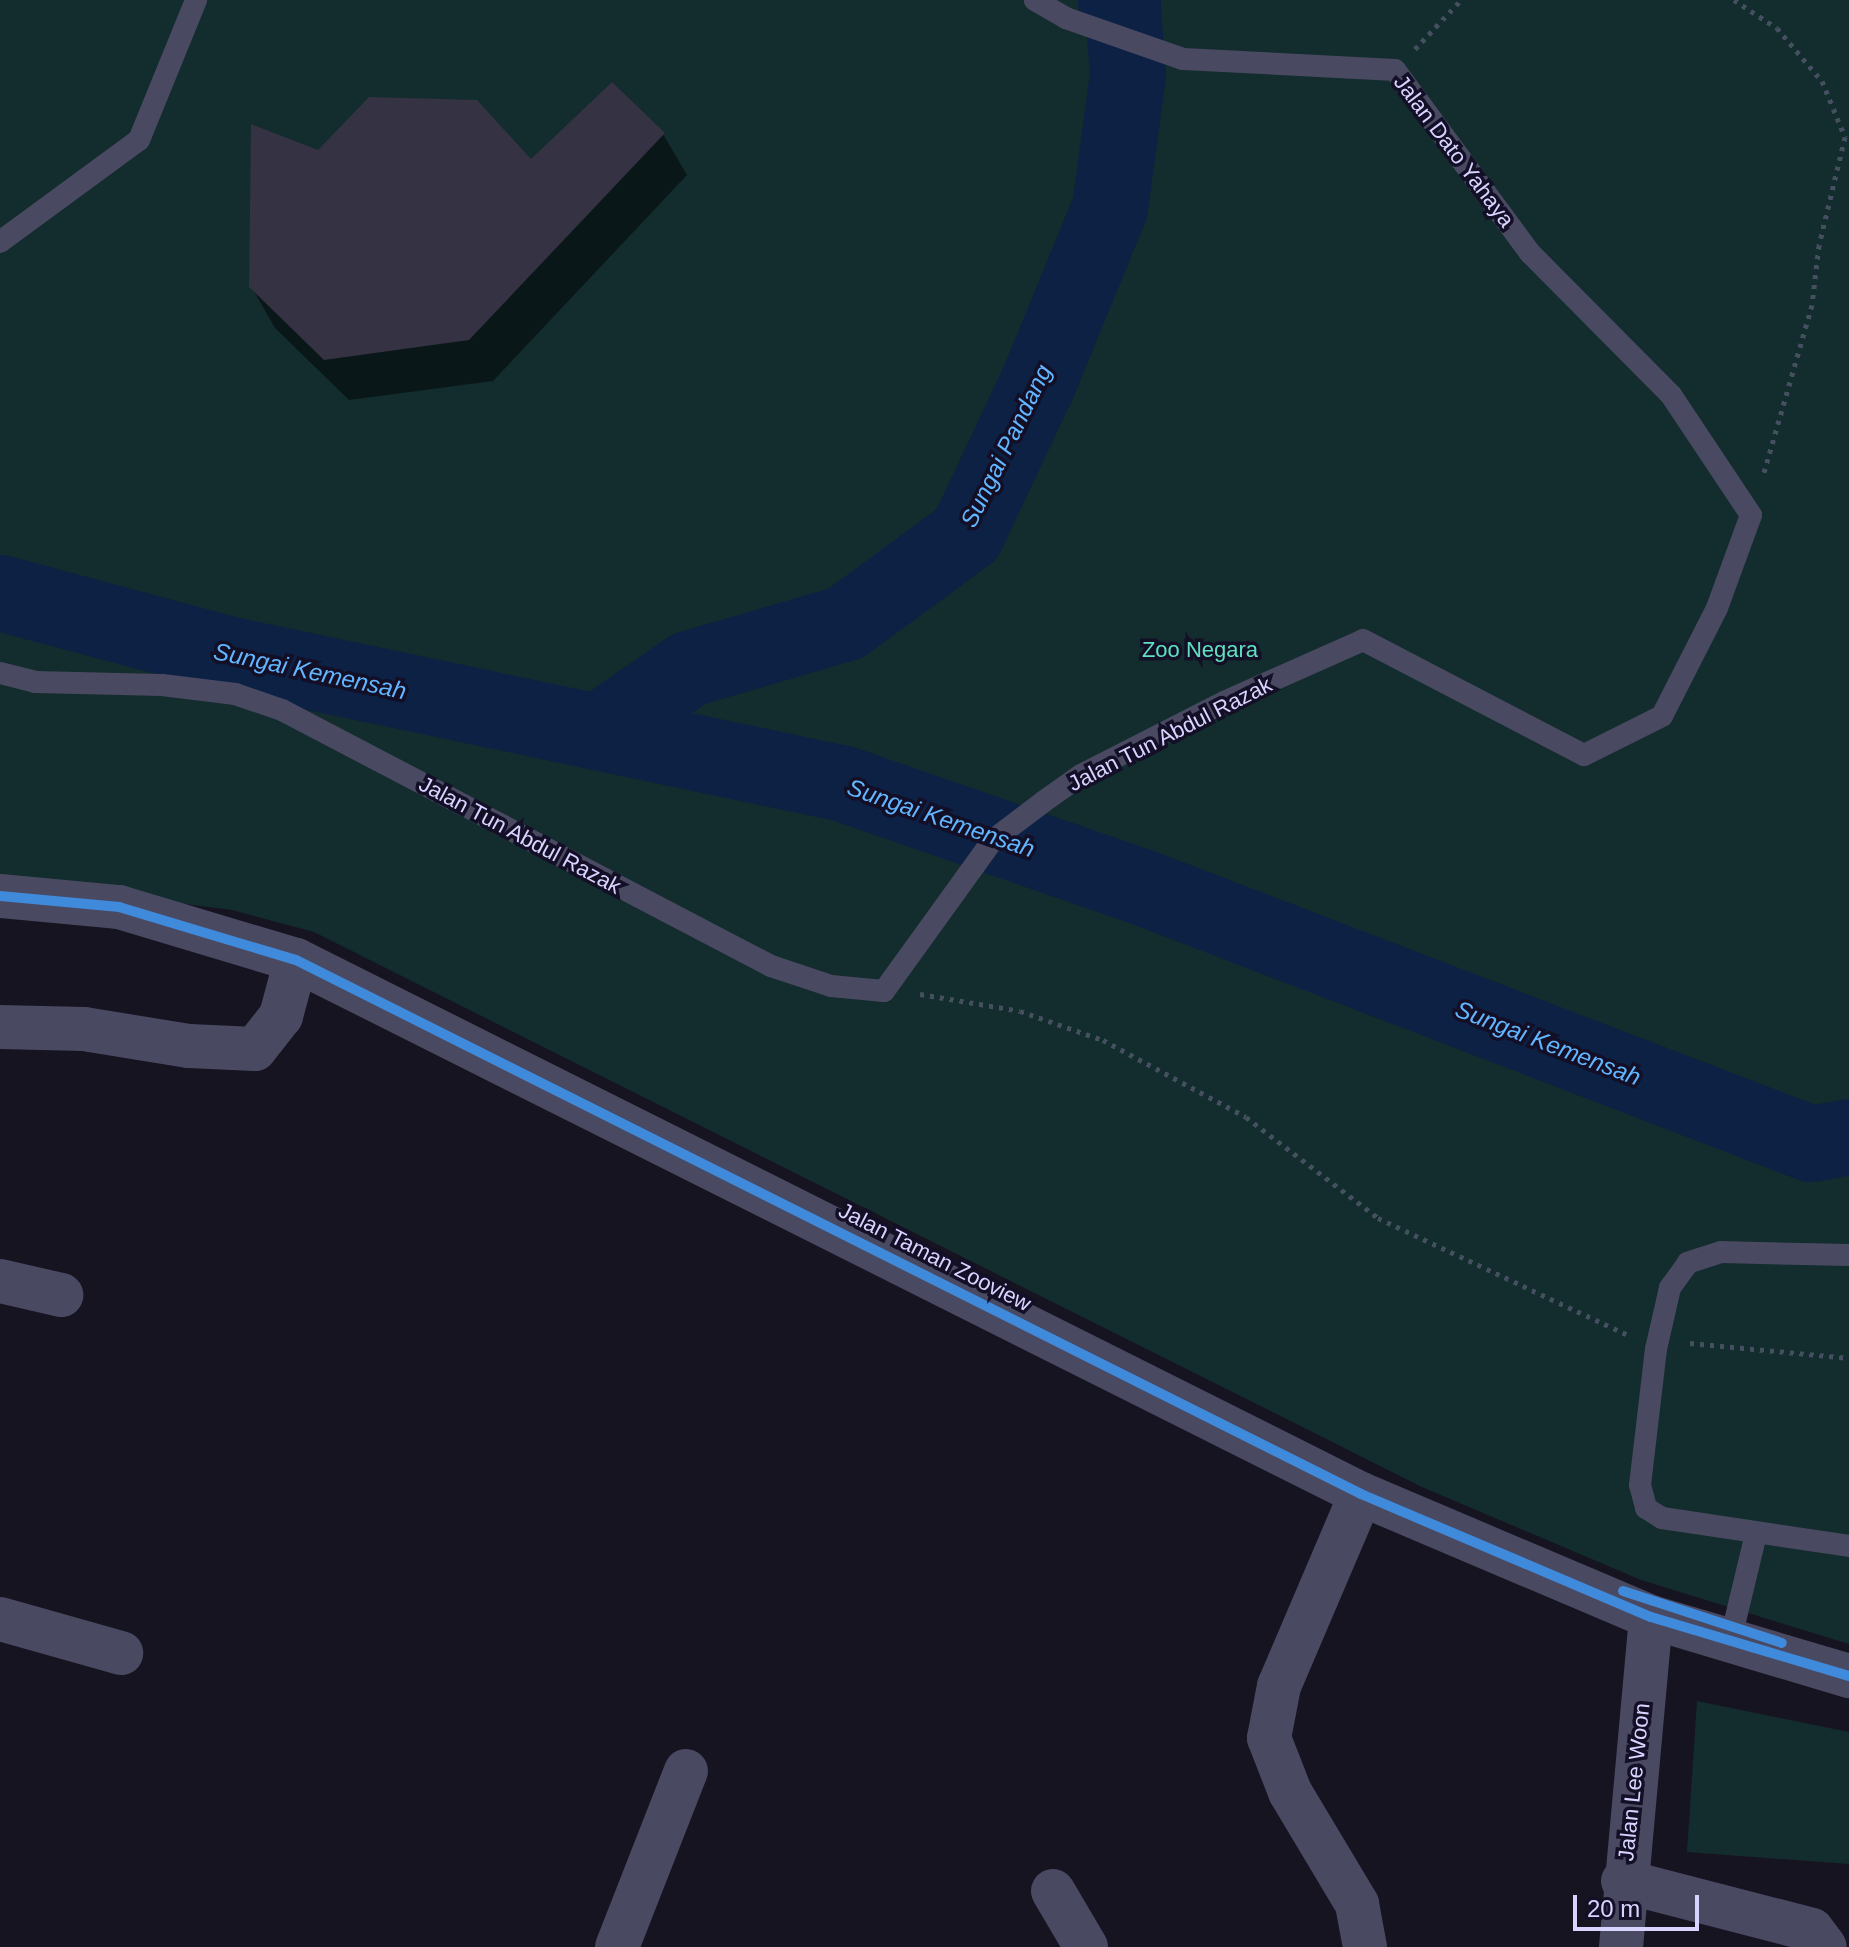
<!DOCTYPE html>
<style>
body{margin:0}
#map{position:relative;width:1849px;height:1947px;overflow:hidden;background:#161421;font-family:Helvetica,sans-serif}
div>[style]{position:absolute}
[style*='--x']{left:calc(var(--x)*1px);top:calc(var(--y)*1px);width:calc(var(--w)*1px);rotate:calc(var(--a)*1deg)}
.green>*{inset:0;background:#132c2d}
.shadow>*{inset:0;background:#0007}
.river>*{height:76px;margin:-38px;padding:0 38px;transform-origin:38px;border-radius:38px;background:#0d2144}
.building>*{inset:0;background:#343243}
.path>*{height:5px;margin-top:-2.5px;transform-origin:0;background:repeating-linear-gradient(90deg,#44505f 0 4px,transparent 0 10px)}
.lane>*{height:22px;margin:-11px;padding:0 11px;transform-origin:11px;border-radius:11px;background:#4a4962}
.street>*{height:44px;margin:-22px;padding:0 22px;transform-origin:22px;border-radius:22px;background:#4a4962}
.cycleway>*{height:10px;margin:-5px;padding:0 5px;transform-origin:5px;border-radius:5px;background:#408adc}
span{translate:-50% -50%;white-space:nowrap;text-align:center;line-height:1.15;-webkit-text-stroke:7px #130f26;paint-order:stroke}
.street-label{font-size:22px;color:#d9d4ff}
.park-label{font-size:22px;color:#5fe0c0}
.water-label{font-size:24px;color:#62b6ff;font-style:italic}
.scale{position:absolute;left:1573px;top:1895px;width:126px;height:36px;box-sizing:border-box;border:4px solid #d9d4ff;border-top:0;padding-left:10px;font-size:24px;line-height:28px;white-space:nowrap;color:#d9d4ff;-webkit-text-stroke:6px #130f26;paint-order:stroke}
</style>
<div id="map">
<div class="green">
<i style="clip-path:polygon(0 0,1849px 0,1849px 1644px,1641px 1580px,1422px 1487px,314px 932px,232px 910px,90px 892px,0 888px)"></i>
<i style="clip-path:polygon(1697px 1701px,1849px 1732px,1849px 1864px,1687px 1852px)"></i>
</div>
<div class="shadow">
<i style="clip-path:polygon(663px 134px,687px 175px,493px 381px,349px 400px,275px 328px,251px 286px,531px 162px)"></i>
</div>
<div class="river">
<i style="--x:0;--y:593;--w:239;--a:15"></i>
<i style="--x:231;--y:655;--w:626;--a:11.88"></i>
<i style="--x:844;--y:784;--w:312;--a:19.1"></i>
<i style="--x:1139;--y:886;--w:720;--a:21"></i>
<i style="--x:1811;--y:1144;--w:39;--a:-10"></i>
<i style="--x:598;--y:732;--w:111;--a:-34.7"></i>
<i style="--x:689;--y:669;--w:164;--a:-16.3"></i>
<i style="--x:846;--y:623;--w:150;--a:-36.3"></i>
<i style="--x:967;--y:534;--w:169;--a:-64.8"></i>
<i style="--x:1039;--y:381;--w:187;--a:-67.7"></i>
<i style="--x:1110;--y:208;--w:134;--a:-82.3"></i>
<i style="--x:1128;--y:75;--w:67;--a:-94.3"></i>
<i style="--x:1123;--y:8;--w:11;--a:-131"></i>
</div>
<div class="building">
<i style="clip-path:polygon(612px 82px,665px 133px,469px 340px,324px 360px,249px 287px,251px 124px,318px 150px,369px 97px,477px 100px,531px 159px)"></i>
</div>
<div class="path">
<i style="--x:1734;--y:0;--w:51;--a:33.1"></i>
<i style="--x:1777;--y:28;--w:70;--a:49.7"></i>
<i style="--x:1822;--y:81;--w:61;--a:67.7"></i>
<i style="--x:1845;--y:137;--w:111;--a:103.5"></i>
<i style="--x:1819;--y:245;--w:60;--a:96.7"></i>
<i style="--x:1812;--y:305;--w:178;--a:106"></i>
<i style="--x:1415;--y:49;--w:67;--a:-46.8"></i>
<i style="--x:920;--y:994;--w:101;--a:9.6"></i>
<i style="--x:1020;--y:1011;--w:88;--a:19.3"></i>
<i style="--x:1103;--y:1040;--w:162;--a:28.3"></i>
<i style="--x:1246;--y:1117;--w:166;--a:37.4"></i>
<i style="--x:1378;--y:1218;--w:276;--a:25.1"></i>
<i style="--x:1690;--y:1343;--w:160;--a:5.4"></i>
</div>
<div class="lane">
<i style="--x:0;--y:242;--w:172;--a:-36.3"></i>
<i style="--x:139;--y:140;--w:151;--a:-67.8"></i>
<i style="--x:0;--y:673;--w:36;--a:14"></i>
<i style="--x:35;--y:682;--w:127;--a:1.4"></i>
<i style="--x:162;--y:685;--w:74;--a:7"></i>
<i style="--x:235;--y:694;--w:50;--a:18.8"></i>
<i style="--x:282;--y:710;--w:552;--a:27.63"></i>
<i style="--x:771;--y:966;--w:63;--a:18.4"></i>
<i style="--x:831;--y:986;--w:53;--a:5.4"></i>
<i style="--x:884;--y:991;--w:186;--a:-54.2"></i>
<i style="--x:993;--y:840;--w:63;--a:-37.2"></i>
<i style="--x:1043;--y:802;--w:47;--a:-35.4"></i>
<i style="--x:1081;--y:775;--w:161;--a:-27"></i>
<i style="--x:1224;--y:702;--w:152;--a:-24"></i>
<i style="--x:1363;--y:640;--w:249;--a:27.5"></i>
<i style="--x:1584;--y:755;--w:87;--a:-26.6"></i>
<i style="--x:1662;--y:716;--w:121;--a:-63"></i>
<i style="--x:1717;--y:608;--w:99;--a:-69.9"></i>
<i style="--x:1751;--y:515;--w:144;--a:-123.7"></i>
<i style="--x:1671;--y:395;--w:200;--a:-134.8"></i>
<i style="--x:1530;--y:253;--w:227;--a:-126.4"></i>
<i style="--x:1395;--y:70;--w:212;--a:-177"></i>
<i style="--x:1183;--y:59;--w:124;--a:-160.7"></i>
<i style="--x:1066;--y:18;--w:36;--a:-150"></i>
<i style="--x:1849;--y:1255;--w:128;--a:-178.7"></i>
<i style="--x:1721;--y:1252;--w:35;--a:162"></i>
<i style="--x:1688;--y:1263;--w:31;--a:126"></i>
<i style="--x:1670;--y:1288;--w:63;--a:102.9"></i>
<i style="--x:1656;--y:1349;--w:137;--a:96.7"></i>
<i style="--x:1640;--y:1485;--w:24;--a:75"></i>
<i style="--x:1646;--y:1508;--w:19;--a:32"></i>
<i style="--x:1662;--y:1518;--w:189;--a:8.5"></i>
<i style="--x:1730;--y:1642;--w:111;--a:-76.5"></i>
</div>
<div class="street">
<i style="--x:0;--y:896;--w:120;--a:5.3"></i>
<i style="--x:119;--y:907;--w:185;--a:16.7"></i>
<i style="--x:296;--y:960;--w:1191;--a:26.63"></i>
<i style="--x:1361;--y:1494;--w:315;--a:23"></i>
<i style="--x:1651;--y:1617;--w:207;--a:16.6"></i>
<i style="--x:0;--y:1027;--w:84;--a:1.4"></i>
<i style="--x:84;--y:1029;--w:106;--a:9.2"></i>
<i style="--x:189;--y:1046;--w:66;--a:2.6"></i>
<i style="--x:255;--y:1049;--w:42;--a:-51.8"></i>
<i style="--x:281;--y:1016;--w:58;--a:-75"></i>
<i style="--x:0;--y:1281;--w:63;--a:12.9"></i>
<i style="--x:1361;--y:1494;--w:209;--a:113.1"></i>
<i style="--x:1279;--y:1686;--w:53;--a:100.9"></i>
<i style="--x:1269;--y:1738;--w:58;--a:68.7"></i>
<i style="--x:1290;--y:1792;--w:131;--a:59.1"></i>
<i style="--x:1357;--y:1904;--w:44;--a:79.5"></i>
<i style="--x:0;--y:1619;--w:126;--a:15.7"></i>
<i style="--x:1623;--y:1881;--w:195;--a:14.5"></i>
<i style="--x:1812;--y:1930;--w:21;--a:53"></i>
<i style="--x:1053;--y:1891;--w:65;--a:59.5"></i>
<i style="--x:617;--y:1947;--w:189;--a:-68.6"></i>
<i style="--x:1621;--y:1947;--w:331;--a:-84.8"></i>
</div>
<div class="cycleway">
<i style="--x:0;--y:896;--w:120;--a:5.3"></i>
<i style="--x:119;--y:907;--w:185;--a:16.7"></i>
<i style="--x:296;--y:960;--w:1191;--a:26.63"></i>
<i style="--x:1361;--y:1494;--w:315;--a:23"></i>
<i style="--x:1651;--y:1617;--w:207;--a:16.6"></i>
<i style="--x:1623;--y:1591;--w:167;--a:18.1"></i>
</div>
<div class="street-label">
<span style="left:1454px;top:151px;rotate:53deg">Jalan Dato Yahaya</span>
<span style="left:1170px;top:734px;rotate:-27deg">Jalan Tun Abdul Razak</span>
<span style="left:520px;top:835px;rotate:28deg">Jalan Tun Abdul Razak</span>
<span style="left:935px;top:1257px;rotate:27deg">Jalan Taman Zooview</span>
<span style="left:1634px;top:1782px;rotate:-84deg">Jalan Lee Woon</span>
</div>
<div class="park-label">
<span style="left:1200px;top:650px">Zoo Negara</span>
</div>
<div class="water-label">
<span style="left:1006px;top:446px;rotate:-64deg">Sungai Pandang</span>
<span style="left:310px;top:671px;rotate:12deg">Sungai Kemensah</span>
<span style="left:941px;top:818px;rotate:19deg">Sungai Kemensah</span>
<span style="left:1548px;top:1043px;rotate:21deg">Sungai Kemensah</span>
</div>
<div class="scale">20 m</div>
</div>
